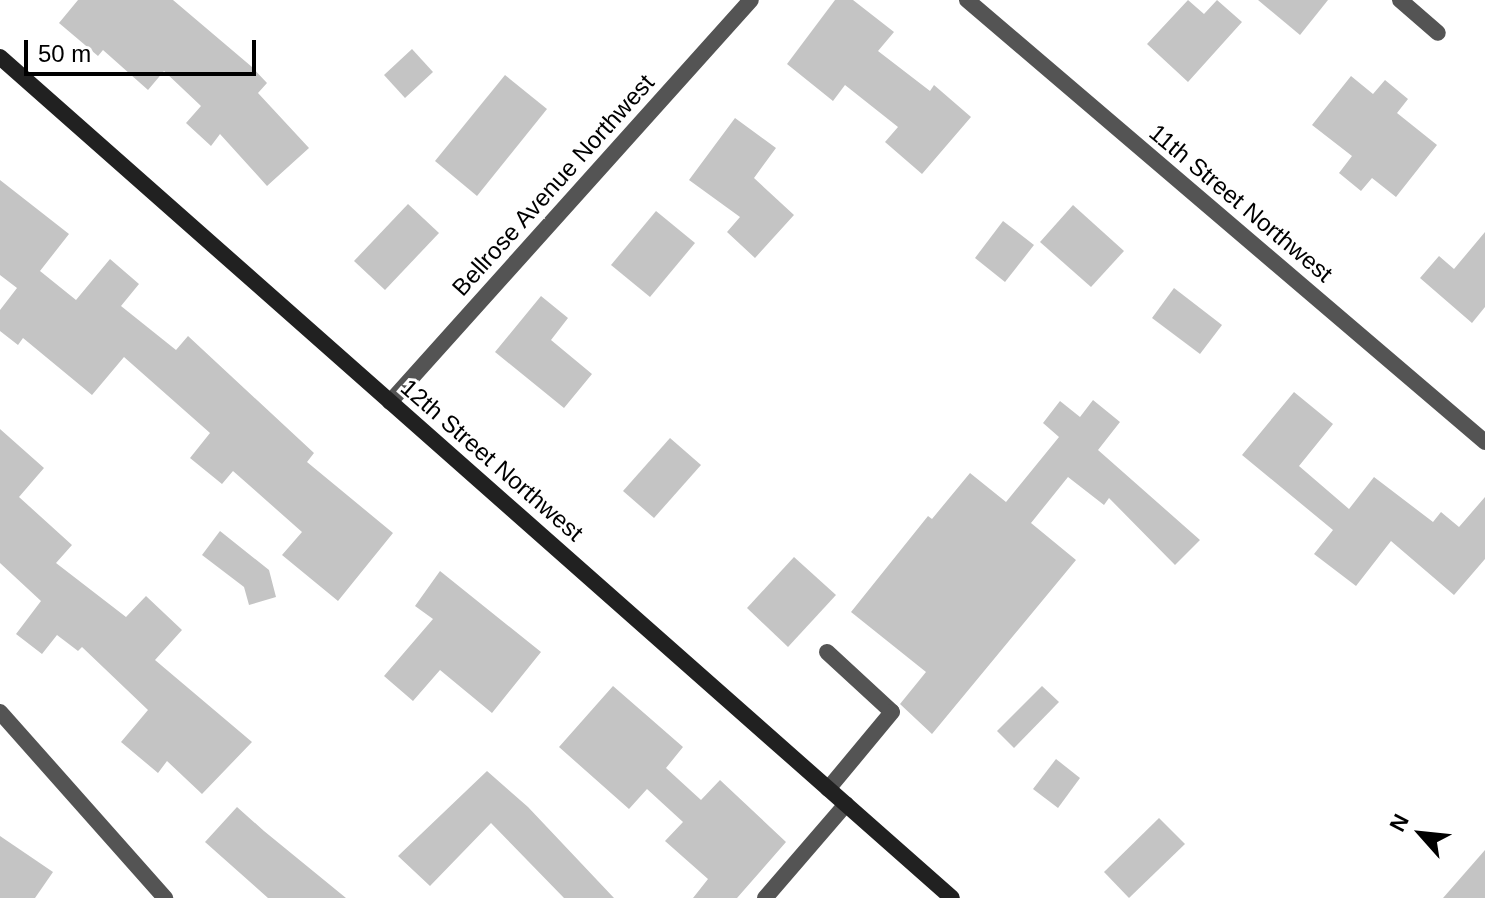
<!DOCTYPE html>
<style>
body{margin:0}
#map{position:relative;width:1485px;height:898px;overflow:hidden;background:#fff;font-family:Arial,sans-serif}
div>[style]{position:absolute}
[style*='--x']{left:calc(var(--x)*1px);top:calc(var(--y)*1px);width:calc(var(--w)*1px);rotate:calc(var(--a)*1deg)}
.building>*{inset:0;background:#c4c4c4}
.lane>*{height:16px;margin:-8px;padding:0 8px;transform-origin:8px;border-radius:8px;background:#545454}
.street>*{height:16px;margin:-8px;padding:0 8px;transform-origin:8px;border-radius:8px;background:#545454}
.secondary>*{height:16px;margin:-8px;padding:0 8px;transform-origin:8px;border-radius:8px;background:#212121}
span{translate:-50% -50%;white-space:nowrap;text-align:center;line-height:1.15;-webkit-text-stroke:6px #fff;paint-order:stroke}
.street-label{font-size:24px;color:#000}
.north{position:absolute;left:1381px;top:794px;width:80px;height:80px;-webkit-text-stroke:6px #fff;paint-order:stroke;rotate:297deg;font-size:22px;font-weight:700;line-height:32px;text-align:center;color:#000}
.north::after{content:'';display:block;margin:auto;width:28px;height:36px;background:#000;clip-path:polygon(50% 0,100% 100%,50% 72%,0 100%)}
.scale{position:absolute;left:24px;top:40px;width:232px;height:36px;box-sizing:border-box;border:4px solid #000;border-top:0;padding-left:10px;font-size:24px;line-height:28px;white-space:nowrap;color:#000;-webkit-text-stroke:6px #fff;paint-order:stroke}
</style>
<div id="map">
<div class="building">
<i style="clip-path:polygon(78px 0,173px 0,252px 67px,267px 83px,258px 93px,309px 148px,267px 186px,220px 134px,211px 146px,186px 123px,201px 106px,164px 71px,148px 90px,103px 50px,98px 56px,59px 23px)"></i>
<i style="clip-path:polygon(835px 0,853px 0,894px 32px,878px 51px,930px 91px,934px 85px,971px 117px,922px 174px,885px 142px,898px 127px,845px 85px,833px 101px,787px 64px)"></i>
<i style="clip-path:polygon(1188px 0,1204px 14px,1217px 0,1242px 22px,1188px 82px,1147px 44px)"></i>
<i style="clip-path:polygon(1258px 0,1328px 0,1300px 35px)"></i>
<i style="clip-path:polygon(412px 49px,433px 72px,405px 98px,384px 75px)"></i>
<i style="clip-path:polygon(505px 75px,547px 109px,477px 196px,435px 161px)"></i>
<i style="clip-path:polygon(1351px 76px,1373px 94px,1385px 80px,1408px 99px,1397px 113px,1437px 145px,1396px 197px,1372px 178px,1361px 191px,1339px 173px,1352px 156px,1312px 125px)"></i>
<i style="clip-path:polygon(735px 118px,776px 148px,754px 178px,794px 215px,755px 258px,727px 232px,740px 217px,689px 180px)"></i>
<i style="clip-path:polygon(0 180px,69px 234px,40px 271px,76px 300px,110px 259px,139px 284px,121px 306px,176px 350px,188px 336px,314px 453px,307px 462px,393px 533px,338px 601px,282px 555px,302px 532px,233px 471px,222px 484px,190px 458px,210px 433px,124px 357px,92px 395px,23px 338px,18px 345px,0 331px,0 310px,17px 288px,0 275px)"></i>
<i style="clip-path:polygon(408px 204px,439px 233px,385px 290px,354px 261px)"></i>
<i style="clip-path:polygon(1073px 205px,1124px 251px,1091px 287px,1040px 242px)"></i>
<i style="clip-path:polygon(656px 211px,695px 243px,650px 297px,611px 265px)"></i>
<i style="clip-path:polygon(1003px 221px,1034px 245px,1005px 282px,975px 258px)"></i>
<i style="clip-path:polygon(1485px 232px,1485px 307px,1472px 323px,1420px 278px,1439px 256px,1454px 269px)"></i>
<i style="clip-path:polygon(1174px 288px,1222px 325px,1200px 354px,1152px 318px)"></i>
<i style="clip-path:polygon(541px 296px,568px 318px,551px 340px,592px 374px,564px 408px,495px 352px)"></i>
<i style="clip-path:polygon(1294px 392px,1333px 424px,1299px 466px,1349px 509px,1374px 477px,1433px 522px,1441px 512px,1459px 527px,1485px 497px,1485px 559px,1454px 595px,1391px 541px,1356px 586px,1314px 554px,1333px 530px,1242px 455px)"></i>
<i style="clip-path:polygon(1093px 400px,1120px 422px,1098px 450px,1200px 540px,1175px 565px,1109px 498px,1104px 505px,1068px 477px,1031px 523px,1076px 560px,932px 734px,900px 704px,926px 672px,851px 612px,928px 516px,932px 519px,970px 473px,1006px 502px,1059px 437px,1043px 423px,1060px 401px,1080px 417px)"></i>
<i style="clip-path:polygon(0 429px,44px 468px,19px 497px,72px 545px,56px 563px,126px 617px,146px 596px,182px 630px,155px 660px,252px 742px,202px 794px,167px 761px,158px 773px,121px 742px,148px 710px,82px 647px,78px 651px,57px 635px,42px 654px,16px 634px,41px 601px,0 563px)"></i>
<i style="clip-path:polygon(670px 438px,701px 465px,654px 518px,623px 491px)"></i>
<i style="clip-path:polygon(220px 531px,269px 570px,276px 597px,249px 605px,244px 587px,202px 555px)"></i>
<i style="clip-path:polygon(794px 557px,836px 595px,788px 647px,747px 608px)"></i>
<i style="clip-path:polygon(440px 571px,541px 652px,492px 713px,440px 670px,413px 701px,384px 676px,433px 619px,415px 606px)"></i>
<i style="clip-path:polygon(613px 686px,683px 747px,666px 768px,701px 800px,720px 780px,786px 842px,737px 898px,693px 898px,708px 879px,665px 841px,683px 822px,647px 789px,629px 809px,559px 747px)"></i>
<i style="clip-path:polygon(1042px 686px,1059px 702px,1014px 748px,997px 731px)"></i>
<i style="clip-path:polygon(1056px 759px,1080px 778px,1058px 808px,1033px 789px)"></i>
<i style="clip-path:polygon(487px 771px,528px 807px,614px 898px,564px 898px,491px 823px,430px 886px,398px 856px)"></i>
<i style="clip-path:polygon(237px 807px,264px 831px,346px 898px,268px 898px,205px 842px)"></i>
<i style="clip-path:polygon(1159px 818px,1185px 844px,1129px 898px,1104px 872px)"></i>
<i style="clip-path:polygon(0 836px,53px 872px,35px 898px,0 898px)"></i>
<i style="clip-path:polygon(1485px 850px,1485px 898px,1443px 898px)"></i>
</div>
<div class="lane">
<i style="--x:1400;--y:0;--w:50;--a:41"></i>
<i style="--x:827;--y:652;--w:88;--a:42.7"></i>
<i style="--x:892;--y:712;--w:100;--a:129.7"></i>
<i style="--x:765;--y:898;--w:124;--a:-49.2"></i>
</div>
<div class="street">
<i style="--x:967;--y:0;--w:681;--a:40.47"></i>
<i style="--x:390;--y:402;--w:540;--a:-48.08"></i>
<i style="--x:0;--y:712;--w:249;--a:48.4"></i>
</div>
<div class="secondary">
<i style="--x:0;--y:57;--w:1270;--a:41.46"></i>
</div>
<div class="street-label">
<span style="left:553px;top:185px;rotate:-48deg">Bellrose Avenue Northwest</span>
<span style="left:1241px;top:203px;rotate:40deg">11th Street Northwest</span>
<span style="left:492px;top:460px;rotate:41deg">12th Street Northwest</span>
</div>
<div class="north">N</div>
<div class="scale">50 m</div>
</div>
